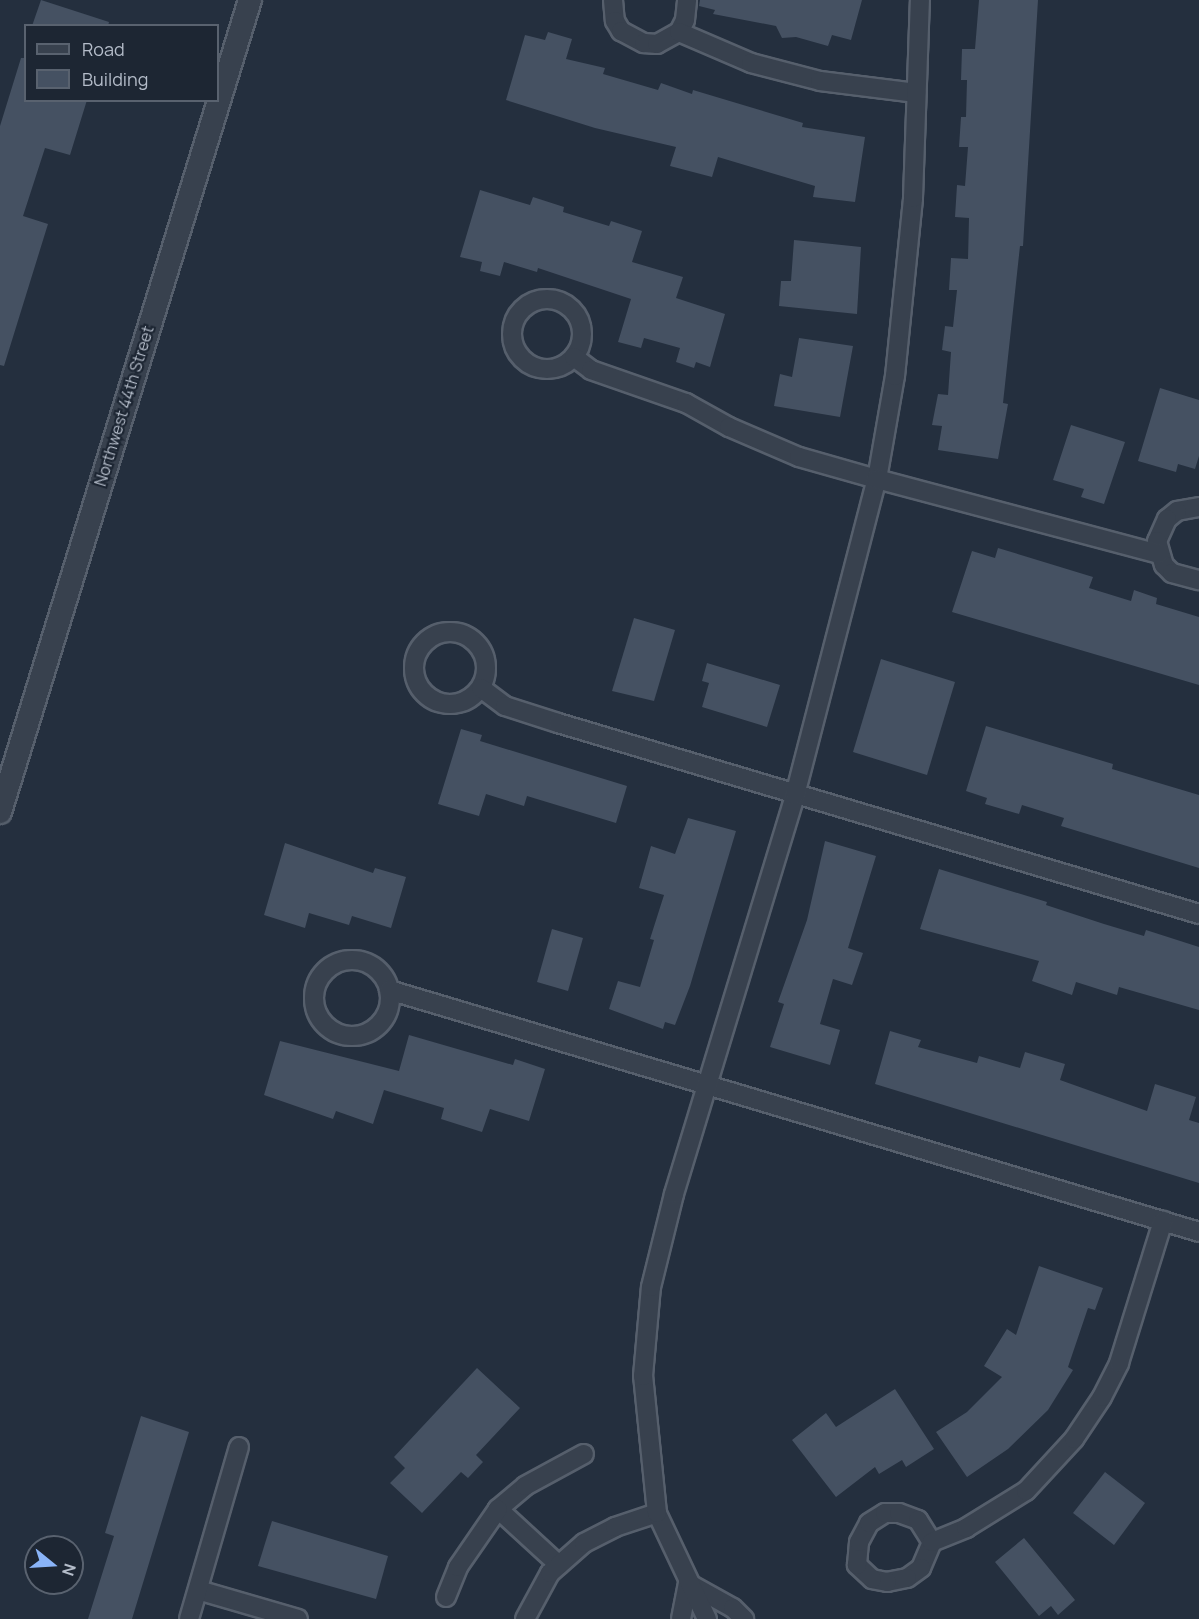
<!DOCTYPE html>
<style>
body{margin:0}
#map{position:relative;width:1199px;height:1619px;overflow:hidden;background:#242f3e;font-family:Manrope,sans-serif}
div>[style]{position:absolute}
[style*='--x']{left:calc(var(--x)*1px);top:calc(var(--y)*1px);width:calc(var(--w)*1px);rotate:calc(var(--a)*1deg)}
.building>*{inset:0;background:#455162}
.roads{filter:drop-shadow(2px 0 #565f6c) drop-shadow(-2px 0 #565f6c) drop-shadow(0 2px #565f6c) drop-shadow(0 -2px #565f6c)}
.minor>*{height:18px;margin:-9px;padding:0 9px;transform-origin:9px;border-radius:9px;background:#38414e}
.minor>.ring{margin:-9px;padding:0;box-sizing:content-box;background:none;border:18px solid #38414e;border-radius:50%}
.tertiary>*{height:22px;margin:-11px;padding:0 11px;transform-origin:11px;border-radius:11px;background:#38414e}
span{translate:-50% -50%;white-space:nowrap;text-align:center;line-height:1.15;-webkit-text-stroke:4.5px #1d2633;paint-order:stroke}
.street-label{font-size:16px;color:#b4bcc9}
.legend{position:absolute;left:24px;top:24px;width:195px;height:78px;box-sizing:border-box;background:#1d2633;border:2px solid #59626f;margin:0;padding:8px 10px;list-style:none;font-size:18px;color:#b4bcc9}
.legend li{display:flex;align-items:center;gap:12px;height:30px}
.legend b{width:30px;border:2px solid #59626f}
.north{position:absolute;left:24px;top:1535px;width:60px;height:60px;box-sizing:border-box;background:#1d2633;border:2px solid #59626f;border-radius:50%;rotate:108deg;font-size:16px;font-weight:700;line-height:24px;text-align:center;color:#b4bcc9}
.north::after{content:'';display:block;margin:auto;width:21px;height:27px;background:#8ab4f8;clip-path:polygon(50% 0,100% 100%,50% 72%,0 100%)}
</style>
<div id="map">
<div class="building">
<i style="clip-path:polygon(41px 0,109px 22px,108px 26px,32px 26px)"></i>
<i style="clip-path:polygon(700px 0,862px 0,851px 40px,832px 35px,828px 46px,796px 37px,782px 38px,776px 26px,713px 14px,715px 10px,699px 6px)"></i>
<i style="clip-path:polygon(979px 0,1038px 0,1023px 246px,1020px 246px,1003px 403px,1008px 404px,998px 459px,938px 450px,942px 426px,932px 425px,938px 394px,948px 395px,951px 352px,942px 350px,945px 326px,953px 327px,957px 290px,949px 290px,951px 258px,968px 259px,969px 218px,955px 217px,957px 185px,965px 186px,968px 147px,959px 147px,961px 117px,966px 117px,967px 80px,961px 80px,962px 49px,975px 49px)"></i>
<i style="clip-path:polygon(548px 32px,572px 39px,566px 59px,605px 68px,603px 74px,658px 90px,661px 83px,692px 94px,693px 90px,803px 123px,802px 127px,865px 137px,855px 202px,813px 197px,815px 186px,718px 157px,712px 177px,670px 166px,676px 147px,595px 128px,506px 100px,525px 35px,545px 40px)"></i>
<i style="clip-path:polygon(21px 58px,26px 58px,26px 100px,87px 100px,70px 155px,45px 148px,23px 216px,48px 224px,4px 366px,0 365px,0 126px)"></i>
<i style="clip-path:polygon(480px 190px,530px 205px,533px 197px,564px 207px,563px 212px,609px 226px,611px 221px,642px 231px,632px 262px,683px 277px,676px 298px,725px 314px,710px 367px,696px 362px,694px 368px,676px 362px,680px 348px,644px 338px,641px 348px,618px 342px,631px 299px,538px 268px,537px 272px,504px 262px,500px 276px,480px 271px,482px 262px,460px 257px)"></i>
<i style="clip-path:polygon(794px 240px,861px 247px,857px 314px,779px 306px,781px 281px,791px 281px)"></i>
<i style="clip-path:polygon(799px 338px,853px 346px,840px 417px,774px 406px,780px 374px,792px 377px)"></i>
<i style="clip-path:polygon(1160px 388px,1199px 400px,1199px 456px,1195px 469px,1178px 464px,1176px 472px,1138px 461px)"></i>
<i style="clip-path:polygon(1071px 425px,1125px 442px,1104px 504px,1081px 497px,1084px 489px,1053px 480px)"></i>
<i style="clip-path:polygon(998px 548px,1093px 577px,1089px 588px,1131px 601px,1134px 590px,1157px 598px,1156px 604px,1199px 617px,1199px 685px,952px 612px,972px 551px,995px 558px)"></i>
<i style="clip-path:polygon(634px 618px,675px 630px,654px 701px,612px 691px)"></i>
<i style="clip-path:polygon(881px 659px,955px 682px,927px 775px,853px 752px)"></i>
<i style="clip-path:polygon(707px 663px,780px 685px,767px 727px,702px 707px,709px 683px,702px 681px)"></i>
<i style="clip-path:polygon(986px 726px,1113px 764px,1112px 769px,1199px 795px,1199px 868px,1061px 826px,1064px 818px,1022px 805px,1019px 814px,985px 804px,987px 798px,966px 791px)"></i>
<i style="clip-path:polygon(461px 729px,482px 735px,480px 741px,627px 786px,616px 823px,527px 796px,524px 806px,486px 794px,479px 816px,438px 804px)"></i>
<i style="clip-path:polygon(688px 818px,736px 831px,690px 986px,675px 1025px,665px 1022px,663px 1029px,609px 1009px,618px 981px,640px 987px,654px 940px,650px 939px,664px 895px,639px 888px,651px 846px,675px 854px)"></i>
<i style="clip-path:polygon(825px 841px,876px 856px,848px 948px,863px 953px,852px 985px,833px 979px,820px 1024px,840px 1030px,830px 1065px,770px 1047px,784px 1004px,778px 1002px,807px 920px)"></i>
<i style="clip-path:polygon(285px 843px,373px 873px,375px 868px,406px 877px,391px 928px,352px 916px,349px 925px,309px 913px,305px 928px,264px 915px)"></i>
<i style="clip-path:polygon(939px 869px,1047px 902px,1046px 905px,1104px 924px,1144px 936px,1146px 930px,1199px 947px,1199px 1010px,1119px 987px,1117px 995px,1076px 982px,1072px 995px,1032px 981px,1039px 961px,920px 929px)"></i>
<i style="clip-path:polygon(552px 929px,583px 938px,568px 991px,537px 982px)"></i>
<i style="clip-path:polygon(890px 1031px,921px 1040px,918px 1047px,977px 1063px,979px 1056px,1020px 1068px,1025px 1052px,1065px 1064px,1060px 1080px,1147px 1111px,1155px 1084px,1196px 1097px,1189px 1120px,1199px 1123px,1199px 1183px,875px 1084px)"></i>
<i style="clip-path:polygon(409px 1035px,513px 1065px,515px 1059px,545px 1069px,529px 1121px,490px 1109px,482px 1132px,441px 1119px,444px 1108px,384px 1090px,373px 1124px,336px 1111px,333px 1119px,264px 1095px,280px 1041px,399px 1071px)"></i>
<i style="clip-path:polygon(1039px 1266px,1103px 1288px,1095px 1310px,1088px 1308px,1068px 1367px,1073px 1370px,1048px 1410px,1008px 1449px,967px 1477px,936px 1432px,967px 1412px,1002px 1377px,984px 1366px,1007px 1329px,1016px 1335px)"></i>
<i style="clip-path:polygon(477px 1368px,520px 1408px,476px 1455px,483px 1462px,468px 1478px,461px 1472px,422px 1513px,390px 1483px,405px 1468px,394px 1457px)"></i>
<i style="clip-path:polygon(895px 1389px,934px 1449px,906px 1467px,902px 1460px,879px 1474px,875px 1467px,836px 1497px,792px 1440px,826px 1413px,836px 1427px)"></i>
<i style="clip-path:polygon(141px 1416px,189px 1432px,132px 1619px,88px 1619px,114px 1536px,105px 1533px)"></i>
<i style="clip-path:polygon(1105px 1472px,1145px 1503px,1114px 1545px,1073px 1513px)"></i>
<i style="clip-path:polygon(272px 1521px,388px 1556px,376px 1599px,258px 1566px)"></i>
<i style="clip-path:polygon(1024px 1538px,1075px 1600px,1058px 1615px,1051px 1606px,1039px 1616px,995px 1562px)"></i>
</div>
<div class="roads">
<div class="minor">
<i style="--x:613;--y:0;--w:21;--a:85"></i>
<i style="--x:615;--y:21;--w:12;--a:59"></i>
<i style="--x:621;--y:31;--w:26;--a:28"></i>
<i style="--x:644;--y:43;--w:13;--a:4"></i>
<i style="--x:657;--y:44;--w:25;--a:-29"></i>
<i style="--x:679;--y:32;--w:13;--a:-63"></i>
<i style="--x:685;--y:20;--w:20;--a:-84"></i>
<i style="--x:679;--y:32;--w:78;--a:23.3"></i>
<i style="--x:751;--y:63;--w:71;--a:14.6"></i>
<i style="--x:820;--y:81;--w:97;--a:7.1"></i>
<i class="ring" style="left:512px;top:299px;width:52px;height:52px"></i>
<i style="--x:574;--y:357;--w:21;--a:37"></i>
<i style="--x:591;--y:370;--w:101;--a:19.2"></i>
<i style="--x:686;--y:403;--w:49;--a:29.2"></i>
<i style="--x:729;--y:427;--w:76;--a:23.2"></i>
<i style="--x:799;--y:457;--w:81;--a:15.8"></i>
<i style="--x:877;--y:479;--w:105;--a:-80.1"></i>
<i style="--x:895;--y:376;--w:179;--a:-84.2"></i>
<i style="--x:913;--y:198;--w:198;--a:-88"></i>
<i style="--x:1199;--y:507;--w:22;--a:170"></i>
<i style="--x:1177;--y:511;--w:13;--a:141"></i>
<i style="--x:1167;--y:519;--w:24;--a:114"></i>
<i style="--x:1157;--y:541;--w:25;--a:74"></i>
<i style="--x:1164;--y:565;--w:11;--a:45"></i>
<i style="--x:1172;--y:573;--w:28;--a:15"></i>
<i class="ring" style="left:414px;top:632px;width:54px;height:54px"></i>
<i style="--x:481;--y:688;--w:30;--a:37"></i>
<i style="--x:505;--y:706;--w:56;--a:17.8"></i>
<i style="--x:558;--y:723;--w:669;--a:16.59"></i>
<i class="ring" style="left:314px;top:960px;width:58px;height:58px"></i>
<i style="--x:389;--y:990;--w:845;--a:16.63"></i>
<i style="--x:932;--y:1542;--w:28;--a:113"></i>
<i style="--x:921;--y:1568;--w:17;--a:144"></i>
<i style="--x:907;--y:1578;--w:20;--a:169"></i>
<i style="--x:887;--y:1582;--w:15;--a:-169"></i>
<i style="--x:872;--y:1579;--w:21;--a:-137"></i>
<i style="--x:857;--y:1565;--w:23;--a:-85"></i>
<i style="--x:859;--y:1542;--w:21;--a:-62"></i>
<i style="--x:869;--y:1523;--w:19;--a:-32"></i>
<i style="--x:885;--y:1513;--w:14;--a:0"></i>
<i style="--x:899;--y:1513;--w:20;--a:20"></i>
<i style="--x:918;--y:1520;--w:26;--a:58"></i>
<i style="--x:932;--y:1542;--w:37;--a:-22"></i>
<i style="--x:966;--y:1528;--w:70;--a:-31.7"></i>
<i style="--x:1026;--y:1491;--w:71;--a:-47.3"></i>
<i style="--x:1074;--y:1439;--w:50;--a:-56.3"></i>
<i style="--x:1102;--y:1397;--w:38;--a:-63"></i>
<i style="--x:1119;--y:1363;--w:149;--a:-72.8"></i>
<i style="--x:559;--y:1565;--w:83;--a:-137.4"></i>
<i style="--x:498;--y:1509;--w:35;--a:-40"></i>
<i style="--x:525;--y:1486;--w:67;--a:-28.5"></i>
<i style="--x:688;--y:1583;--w:51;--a:29.1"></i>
<i style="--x:733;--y:1608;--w:16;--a:45"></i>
<i style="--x:198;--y:1590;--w:104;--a:16.2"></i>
<i style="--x:446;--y:1597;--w:32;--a:-68"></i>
<i style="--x:458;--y:1567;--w:70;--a:-55.4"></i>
<i style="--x:189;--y:1619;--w:179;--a:-73.8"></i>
<i style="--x:525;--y:1619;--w:52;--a:-61.5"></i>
<i style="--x:550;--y:1573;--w:45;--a:-41.4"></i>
<i style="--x:584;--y:1543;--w:35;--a:-27"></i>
<i style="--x:615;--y:1527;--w:44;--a:-18.4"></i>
<i style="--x:681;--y:1619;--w:37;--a:-79"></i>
<i style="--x:707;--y:1619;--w:117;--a:-115.3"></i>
<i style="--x:657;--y:1513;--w:138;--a:-95.8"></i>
<i style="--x:643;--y:1376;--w:89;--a:-84.9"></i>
<i style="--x:651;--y:1287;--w:96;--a:-76.1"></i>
<i style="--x:674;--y:1194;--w:417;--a:-73.1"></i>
<i style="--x:795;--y:795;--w:326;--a:-75.5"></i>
<i style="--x:877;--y:479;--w:292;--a:14.9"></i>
</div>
<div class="tertiary">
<i style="--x:0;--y:812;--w:850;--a:-72.89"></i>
</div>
</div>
<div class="street-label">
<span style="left:124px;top:406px;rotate:-73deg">Northwest 44th Street</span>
</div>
<ul class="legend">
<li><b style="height:8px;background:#38414e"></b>Road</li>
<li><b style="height:16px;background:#455162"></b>Building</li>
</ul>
<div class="north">N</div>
</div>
